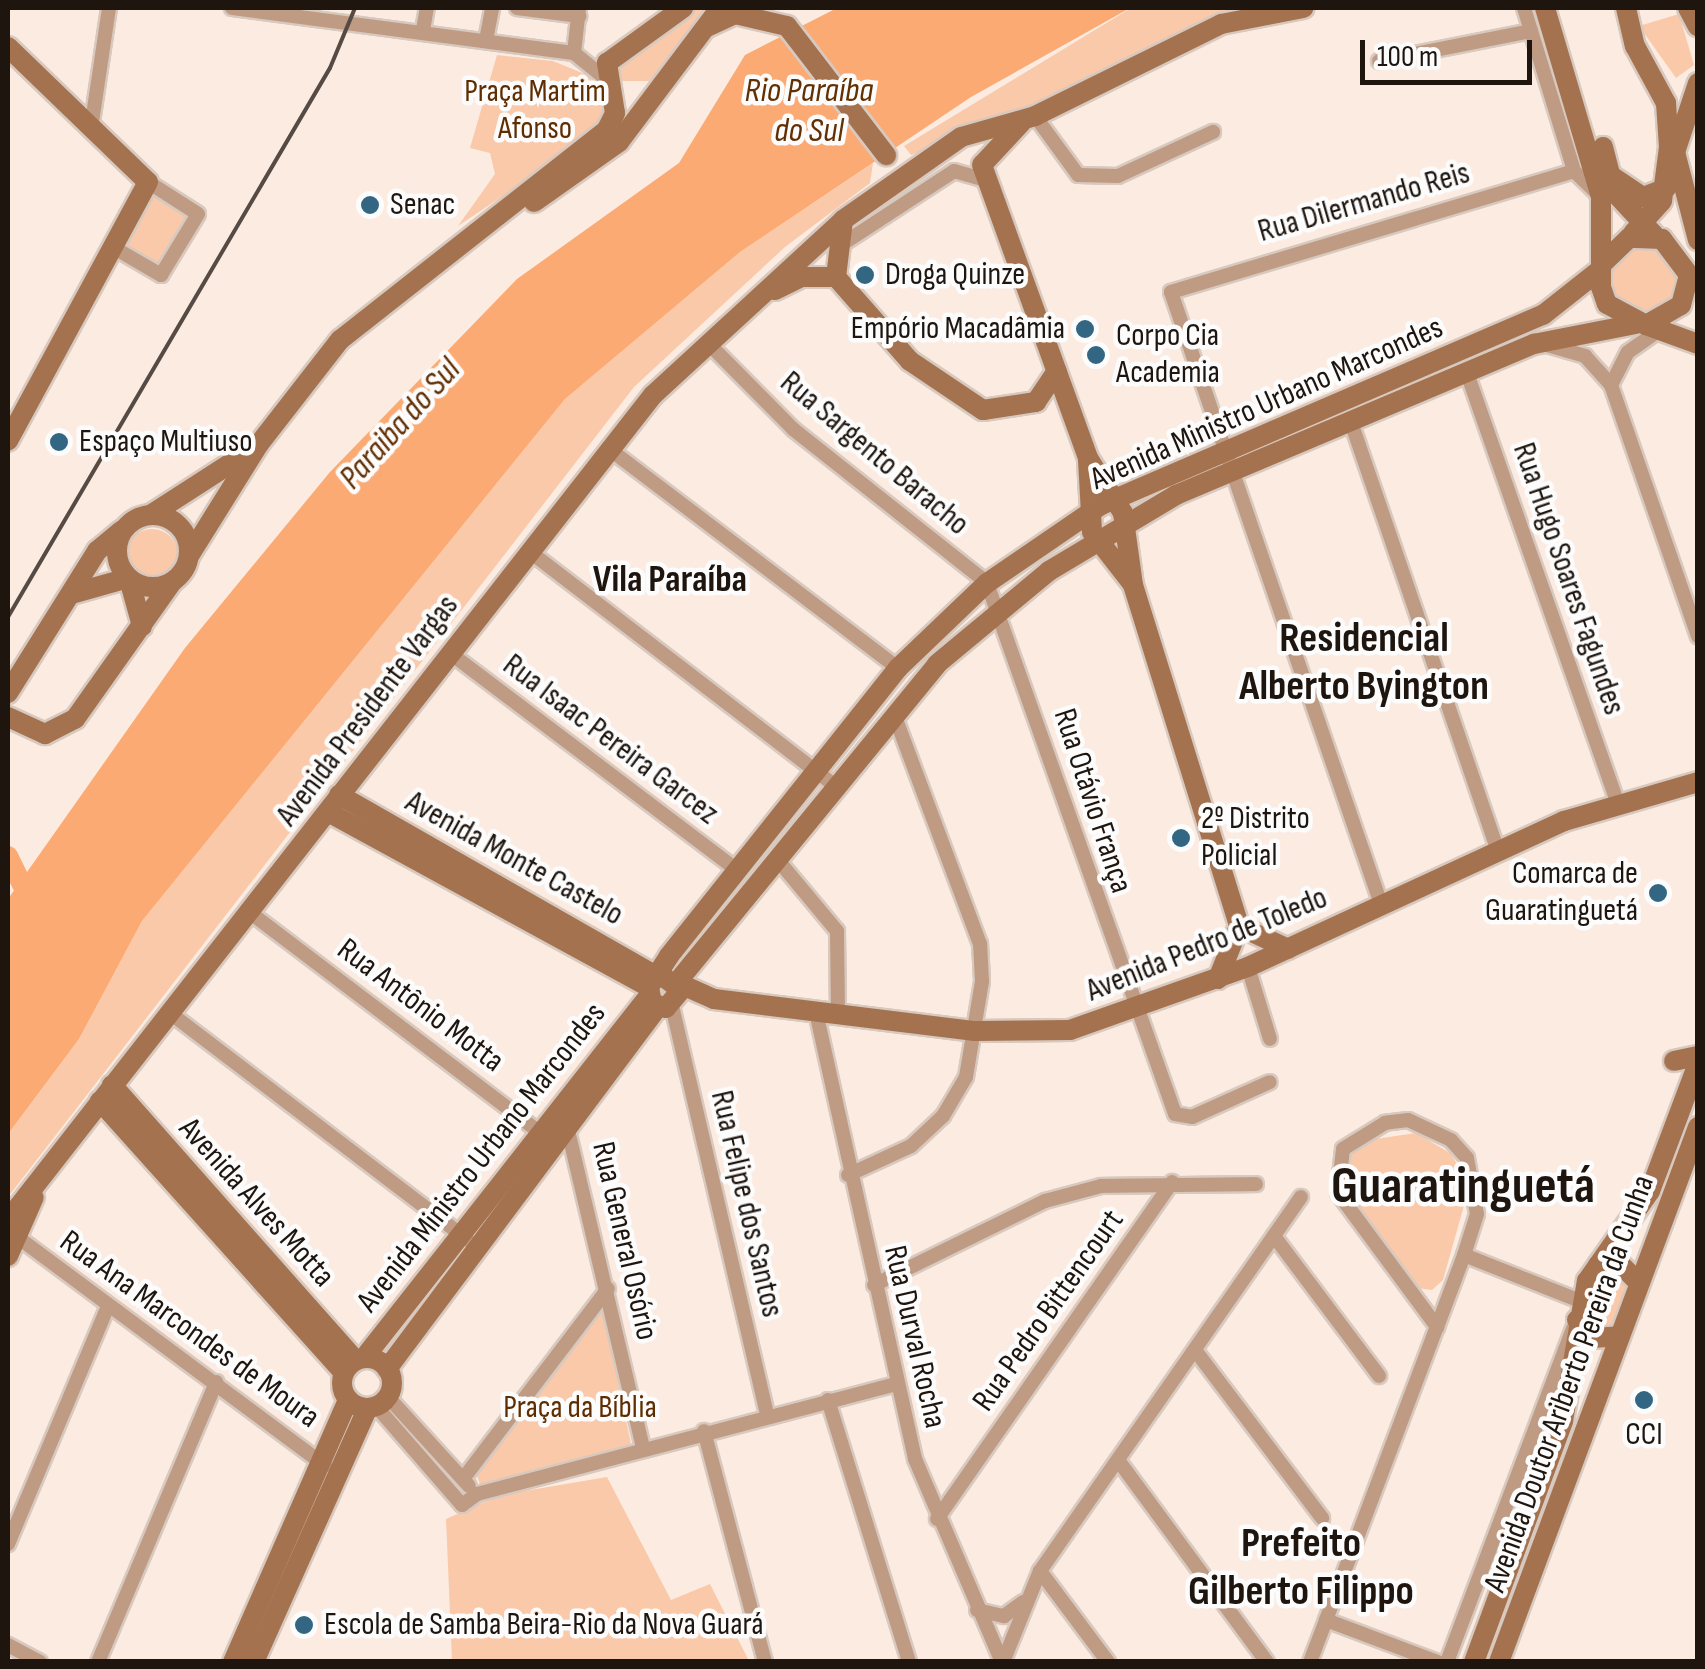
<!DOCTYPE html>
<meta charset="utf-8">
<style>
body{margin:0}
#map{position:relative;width:1705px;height:1669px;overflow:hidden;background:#fcebe1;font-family:"Sofia Sans Condensed",sans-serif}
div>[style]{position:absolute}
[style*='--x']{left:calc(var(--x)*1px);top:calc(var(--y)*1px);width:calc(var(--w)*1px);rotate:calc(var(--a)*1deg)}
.green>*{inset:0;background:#fac9a9}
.round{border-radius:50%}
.water>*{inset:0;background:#fbaa73}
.river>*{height:20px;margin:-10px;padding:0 10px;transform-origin:10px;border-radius:10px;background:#fbaa73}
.roads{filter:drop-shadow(2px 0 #d8c9bf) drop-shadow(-2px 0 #d8c9bf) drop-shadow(0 2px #d8c9bf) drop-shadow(0 -2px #d8c9bf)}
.street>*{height:14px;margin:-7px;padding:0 7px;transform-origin:7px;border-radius:7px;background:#bf9b84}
.secondary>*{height:20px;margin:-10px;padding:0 10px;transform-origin:10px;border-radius:10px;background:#a5724f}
.secondary>.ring{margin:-10px;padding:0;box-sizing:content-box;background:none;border:20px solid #a5724f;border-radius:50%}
.rail>*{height:4px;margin:-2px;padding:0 2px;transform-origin:2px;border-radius:2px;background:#564b44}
.dots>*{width:28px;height:28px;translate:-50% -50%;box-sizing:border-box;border:5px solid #fcfcfc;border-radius:50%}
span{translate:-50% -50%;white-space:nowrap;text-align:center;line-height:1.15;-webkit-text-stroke:9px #fcfcfc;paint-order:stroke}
.park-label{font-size:32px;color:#5f2d00}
.street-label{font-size:32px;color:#1e150f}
.poi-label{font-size:32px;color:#1e150f}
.left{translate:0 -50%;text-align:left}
.right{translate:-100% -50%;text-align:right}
.water-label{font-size:35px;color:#633004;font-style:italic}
.quarter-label{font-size:38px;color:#1e150f;font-weight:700}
.district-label{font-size:42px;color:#1e150f;font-weight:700}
.town-label{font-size:52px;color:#1e150f;font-weight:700}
.frame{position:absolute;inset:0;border:10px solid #1e150f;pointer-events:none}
.scale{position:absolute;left:1360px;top:40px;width:172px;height:45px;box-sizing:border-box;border:5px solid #1e150f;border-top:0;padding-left:12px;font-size:30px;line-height:35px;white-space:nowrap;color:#1e150f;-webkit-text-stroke:8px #fcfcfc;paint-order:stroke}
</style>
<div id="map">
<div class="green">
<i style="clip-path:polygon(697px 8px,709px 8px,649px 81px,622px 81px,615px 61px)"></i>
<i style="clip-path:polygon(1131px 8px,1265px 8px,1020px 114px,911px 155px,904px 146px)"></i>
<i style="clip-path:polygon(1679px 14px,1694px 65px,1676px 78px,1639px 26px)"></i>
<i style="clip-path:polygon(497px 55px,553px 61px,587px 75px,606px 98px,596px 133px,458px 226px,495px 174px,490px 153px,470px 148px)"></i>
<i style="clip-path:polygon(873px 163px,870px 183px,785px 247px,634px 387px,8px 1197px,8px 1134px,79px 1039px,142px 921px,565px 399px,740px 252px)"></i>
<i style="clip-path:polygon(150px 191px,190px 216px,159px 268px,118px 243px)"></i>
<i class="round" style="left:1610px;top:244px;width:72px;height:72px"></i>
<i class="round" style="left:126px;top:529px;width:52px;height:52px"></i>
<i style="clip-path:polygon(1416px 1133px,1450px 1153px,1470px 1184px,1443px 1280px,1432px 1290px,1417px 1288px,1342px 1188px,1345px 1155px,1362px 1141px)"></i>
<i style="clip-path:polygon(1612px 1272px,1631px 1288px,1614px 1332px,1584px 1327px,1596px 1283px)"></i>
<i style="clip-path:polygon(603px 1310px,631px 1444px,481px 1487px,475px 1470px)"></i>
<i style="clip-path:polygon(607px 1477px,671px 1600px,710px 1584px,749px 1661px,452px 1661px,446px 1519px,500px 1495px)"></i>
</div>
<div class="water">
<i style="clip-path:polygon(837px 8px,1130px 8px,971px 97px,740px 252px,565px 399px,142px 921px,79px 1039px,8px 1134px,8px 899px,185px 648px,330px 472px,517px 279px,679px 163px,745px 55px)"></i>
</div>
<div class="river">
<i style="--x:8;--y:856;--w:52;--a:63.9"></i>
</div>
<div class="roads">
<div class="street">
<i style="--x:232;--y:8;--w:345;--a:7.5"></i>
<i style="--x:574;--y:53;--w:41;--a:39.1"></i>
<i style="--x:517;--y:8;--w:63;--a:7.4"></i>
<i style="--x:1524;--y:8;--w:170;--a:72.9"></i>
<i style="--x:1574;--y:171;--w:37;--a:44"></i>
<i style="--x:423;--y:30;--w:22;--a:-80"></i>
<i style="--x:486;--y:40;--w:33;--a:-79"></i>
<i style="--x:574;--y:53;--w:45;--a:-83.7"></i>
<i style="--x:1379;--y:61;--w:155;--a:-11.2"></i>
<i style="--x:1035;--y:116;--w:73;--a:53.9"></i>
<i style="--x:1078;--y:175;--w:40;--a:1.4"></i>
<i style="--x:1118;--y:176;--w:105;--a:-24.9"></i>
<i style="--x:92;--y:122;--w:115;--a:-81.5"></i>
<i style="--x:841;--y:245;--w:135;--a:-33.2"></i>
<i style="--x:954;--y:171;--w:33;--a:16"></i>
<i style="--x:111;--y:246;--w:58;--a:30.1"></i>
<i style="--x:161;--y:275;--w:71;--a:-58.8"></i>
<i style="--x:198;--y:214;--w:59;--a:-147.4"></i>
<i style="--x:710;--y:345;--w:118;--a:45.3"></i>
<i style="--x:793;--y:429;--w:248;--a:38.4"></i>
<i style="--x:987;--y:583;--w:563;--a:70.5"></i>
<i style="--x:1175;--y:1114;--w:17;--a:10"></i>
<i style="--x:1192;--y:1117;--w:85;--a:-24.2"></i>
<i style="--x:1547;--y:345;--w:40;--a:16"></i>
<i style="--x:1585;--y:356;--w:39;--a:48"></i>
<i style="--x:1611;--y:385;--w:266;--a:70.9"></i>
<i style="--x:1467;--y:373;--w:456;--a:70.7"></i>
<i style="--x:1611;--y:385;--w:37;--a:-63"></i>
<i style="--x:1628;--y:352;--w:37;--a:-35"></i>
<i style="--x:1351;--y:422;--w:453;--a:71.1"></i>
<i style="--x:608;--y:448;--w:364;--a:37.2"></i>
<i style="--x:529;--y:551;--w:386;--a:37.5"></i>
<i style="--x:450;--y:653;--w:360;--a:37.1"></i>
<i style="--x:777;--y:859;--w:94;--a:50.2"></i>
<i style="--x:837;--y:931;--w:83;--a:89.3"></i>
<i style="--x:1382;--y:907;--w:650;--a:-108.94"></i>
<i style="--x:1171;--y:292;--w:421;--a:-16.7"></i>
<i style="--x:252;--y:914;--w:368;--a:37.2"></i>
<i style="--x:1248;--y:967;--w:75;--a:73"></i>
<i style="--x:672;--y:1006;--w:419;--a:76.9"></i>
<i style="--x:816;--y:1012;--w:458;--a:77.5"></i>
<i style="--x:915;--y:1459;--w:221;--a:66.8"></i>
<i style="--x:174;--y:1016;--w:370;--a:37.3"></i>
<i style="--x:566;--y:1122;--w:335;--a:76.7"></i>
<i style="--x:848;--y:1175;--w:69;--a:-24.7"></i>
<i style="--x:911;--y:1146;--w:44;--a:-43.2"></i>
<i style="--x:943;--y:1116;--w:45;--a:-59.5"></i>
<i style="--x:966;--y:1077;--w:97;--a:-80.5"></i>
<i style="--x:982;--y:981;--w:37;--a:-93"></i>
<i style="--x:980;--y:944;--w:246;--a:-110.5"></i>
<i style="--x:8;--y:1230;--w:395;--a:36.6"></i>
<i style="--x:1274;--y:1236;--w:175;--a:53.1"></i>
<i style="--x:1464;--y:1255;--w:125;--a:21.6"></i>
<i style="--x:874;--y:1285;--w:191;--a:-26.2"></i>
<i style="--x:1045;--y:1201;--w:58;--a:-15"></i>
<i style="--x:1101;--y:1186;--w:155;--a:-0.7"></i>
<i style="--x:1195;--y:1350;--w:211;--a:52.9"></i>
<i style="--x:388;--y:1397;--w:120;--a:47.7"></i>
<i style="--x:828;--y:1400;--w:274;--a:72.8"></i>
<i style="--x:376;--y:1406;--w:131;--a:49"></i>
<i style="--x:462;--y:1505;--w:19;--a:-36"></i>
<i style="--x:477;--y:1494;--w:434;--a:-14.7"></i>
<i style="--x:704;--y:1431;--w:239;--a:75.2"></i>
<i style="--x:1118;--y:1460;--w:251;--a:53.6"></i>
<i style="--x:463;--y:1479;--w:239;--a:-52.7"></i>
<i style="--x:937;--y:1519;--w:411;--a:-55.1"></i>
<i style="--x:8;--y:1544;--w:258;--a:-67.2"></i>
<i style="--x:1040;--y:1571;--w:114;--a:53.2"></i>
<i style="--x:977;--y:1610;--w:28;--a:13"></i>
<i style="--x:1004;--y:1616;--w:24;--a:-36"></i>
<i style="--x:1326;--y:1620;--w:120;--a:20.6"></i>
<i style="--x:8;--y:1645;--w:36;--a:28"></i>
<i style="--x:98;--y:1662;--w:304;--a:-67.1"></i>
<i style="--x:1003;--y:1662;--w:98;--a:-67.9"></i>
<i style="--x:1040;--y:1571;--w:456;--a:-55.1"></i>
<i style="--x:1310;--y:1662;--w:45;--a:-69.1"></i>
<i style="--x:1326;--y:1620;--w:313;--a:-69.3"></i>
<i style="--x:1437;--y:1327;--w:77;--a:-69.4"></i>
<i style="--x:1464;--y:1255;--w:43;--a:-72.4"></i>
<i style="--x:1477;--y:1214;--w:57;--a:-100.1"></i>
<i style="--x:1467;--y:1158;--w:24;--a:-132"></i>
<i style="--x:1451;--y:1140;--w:47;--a:-155.1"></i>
<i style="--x:1408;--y:1120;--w:23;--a:173"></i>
<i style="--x:1385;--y:1123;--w:49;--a:148.2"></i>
<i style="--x:1343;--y:1149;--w:44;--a:96.5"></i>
<i style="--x:1338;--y:1193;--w:167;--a:53.5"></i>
<i style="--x:1447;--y:1662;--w:356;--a:-69.3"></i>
</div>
<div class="secondary">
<i style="--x:1545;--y:8;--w:197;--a:73.5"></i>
<i style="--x:1601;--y:197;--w:90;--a:90"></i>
<i style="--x:1601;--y:287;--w:18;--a:71"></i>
<i style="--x:1607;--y:304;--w:44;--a:28.3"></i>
<i style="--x:1646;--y:325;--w:40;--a:-29.7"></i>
<i style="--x:1681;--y:305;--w:31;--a:-75"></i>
<i style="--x:1689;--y:275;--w:45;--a:-126.9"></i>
<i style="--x:1662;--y:239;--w:33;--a:-178"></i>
<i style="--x:1629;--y:238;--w:35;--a:136"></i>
<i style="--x:1626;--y:8;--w:39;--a:77"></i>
<i style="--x:1635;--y:46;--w:65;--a:61.5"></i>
<i style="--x:1666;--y:103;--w:44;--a:86.1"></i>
<i style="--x:1669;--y:147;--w:54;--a:97.4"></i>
<i style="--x:1662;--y:201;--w:43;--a:132.2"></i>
<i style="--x:1688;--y:8;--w:21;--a:62"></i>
<i style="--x:707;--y:27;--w:31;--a:-25"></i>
<i style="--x:735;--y:14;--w:53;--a:13"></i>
<i style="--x:787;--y:26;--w:163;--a:52.5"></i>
<i style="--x:8;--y:47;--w:194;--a:44"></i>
<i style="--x:148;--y:182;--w:294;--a:118.4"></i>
<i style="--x:1698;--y:83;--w:73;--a:108.4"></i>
<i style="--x:1675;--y:152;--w:91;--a:75.4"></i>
<i style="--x:1021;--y:123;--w:57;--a:132.9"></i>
<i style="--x:982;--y:165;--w:312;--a:70.1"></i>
<i style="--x:1088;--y:458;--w:65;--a:57.5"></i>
<i style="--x:1123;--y:513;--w:73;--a:82.1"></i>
<i style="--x:1133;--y:585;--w:357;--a:72.7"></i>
<i style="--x:1239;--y:926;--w:57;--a:111.6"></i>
<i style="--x:1603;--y:147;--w:48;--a:75.4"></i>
<i style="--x:1615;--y:193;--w:60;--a:47"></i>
<i style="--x:1613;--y:177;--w:36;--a:34"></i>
<i style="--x:1643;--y:197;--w:25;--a:-21"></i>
<i style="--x:534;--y:202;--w:104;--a:-35.2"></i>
<i style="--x:619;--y:142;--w:168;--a:-53"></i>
<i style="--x:836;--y:277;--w:112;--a:48.6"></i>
<i style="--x:910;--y:361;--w:88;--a:33.9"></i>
<i style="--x:983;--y:410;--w:54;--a:-8.6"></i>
<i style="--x:1036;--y:402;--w:37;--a:-56"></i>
<i style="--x:836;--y:277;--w:57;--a:-83"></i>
<i style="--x:775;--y:290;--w:30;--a:-26"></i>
<i style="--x:802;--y:277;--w:34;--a:0"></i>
<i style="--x:1646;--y:325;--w:55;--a:20.1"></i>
<i style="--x:1088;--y:460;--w:72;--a:86.8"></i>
<i style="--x:1092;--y:532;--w:63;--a:52"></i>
<i style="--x:152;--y:514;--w:120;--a:-32.8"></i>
<i class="ring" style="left:117px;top:515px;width:52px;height:52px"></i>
<i style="--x:189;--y:556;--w:132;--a:-58"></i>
<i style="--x:259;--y:444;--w:132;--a:-52.1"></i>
<i style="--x:340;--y:340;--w:338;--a:-38.2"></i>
<i style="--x:606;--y:131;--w:20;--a:-63"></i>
<i style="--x:615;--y:113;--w:51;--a:-99.1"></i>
<i style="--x:607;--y:63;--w:94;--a:-35.9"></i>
<i style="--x:129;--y:579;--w:49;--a:74.5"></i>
<i style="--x:71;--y:594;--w:59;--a:-15.7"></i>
<i style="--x:8;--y:693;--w:168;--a:-57.9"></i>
<i style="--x:97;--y:551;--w:31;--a:-40"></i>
<i style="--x:8;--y:717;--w:41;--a:24.7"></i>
<i style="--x:45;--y:734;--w:34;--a:-27"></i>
<i style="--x:75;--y:719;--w:168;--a:-54.7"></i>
<i style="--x:339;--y:795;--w:367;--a:29.7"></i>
<i style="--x:328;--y:812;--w:366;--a:28.6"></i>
<i style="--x:1239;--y:926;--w:54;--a:25.1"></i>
<i style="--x:661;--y:975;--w:25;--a:37"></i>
<i style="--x:681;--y:990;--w:23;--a:130"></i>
<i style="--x:666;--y:1008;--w:15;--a:-160"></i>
<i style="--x:652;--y:1003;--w:16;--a:-101"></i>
<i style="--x:649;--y:987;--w:37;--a:-57"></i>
<i style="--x:669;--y:956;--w:368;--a:-51.5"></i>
<i style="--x:898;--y:668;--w:123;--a:-43.7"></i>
<i style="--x:987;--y:583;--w:138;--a:-34.4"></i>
<i style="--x:1101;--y:505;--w:481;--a:-23.3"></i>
<i style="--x:1543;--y:315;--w:74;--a:-38.4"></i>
<i style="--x:678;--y:981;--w:409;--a:-50.7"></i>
<i style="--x:937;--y:664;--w:146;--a:-39.7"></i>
<i style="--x:1049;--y:571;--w:148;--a:-30.9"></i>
<i style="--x:1176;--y:495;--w:389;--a:-22.9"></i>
<i style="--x:1534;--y:344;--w:104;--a:-11.1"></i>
<i style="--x:678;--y:983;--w:39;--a:24"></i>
<i style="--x:714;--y:999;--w:263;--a:7"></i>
<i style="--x:975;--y:1031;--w:95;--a:-0.6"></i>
<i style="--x:1070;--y:1030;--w:189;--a:-19.5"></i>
<i style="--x:1248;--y:967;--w:348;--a:-24.8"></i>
<i style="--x:1564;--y:821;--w:140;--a:-16.2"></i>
<i style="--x:1674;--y:1061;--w:25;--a:-12"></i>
<i style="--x:112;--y:1085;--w:368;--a:48.5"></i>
<i style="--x:100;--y:1101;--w:365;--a:48.1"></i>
<i style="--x:8;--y:1220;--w:1047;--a:-51.98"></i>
<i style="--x:653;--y:395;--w:258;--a:-42.6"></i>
<i style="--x:843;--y:220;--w:144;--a:-35.1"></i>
<i style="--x:961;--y:137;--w:77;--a:-15.8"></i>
<i style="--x:1035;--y:116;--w:208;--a:-26.3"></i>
<i style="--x:1221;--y:24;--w:84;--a:-11"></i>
<i style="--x:8;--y:1256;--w:64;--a:-66.2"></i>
<i style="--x:1598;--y:1265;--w:21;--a:-5"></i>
<i style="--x:1619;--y:1263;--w:28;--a:45"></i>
<i style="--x:1577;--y:1320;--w:24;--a:48"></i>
<i style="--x:1593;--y:1338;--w:27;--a:-4"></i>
<i style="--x:364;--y:1358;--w:459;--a:-51.8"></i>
<i class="ring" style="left:342px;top:1358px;width:30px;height:30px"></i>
<i style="--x:387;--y:1369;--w:452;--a:-53.2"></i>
<i style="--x:233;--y:1662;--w:286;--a:-66.3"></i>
<i style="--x:254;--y:1662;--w:277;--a:-65.9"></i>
<i style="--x:1474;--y:1662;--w:257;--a:-69.7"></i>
<i style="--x:1563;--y:1421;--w:142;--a:-80.3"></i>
<i style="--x:1587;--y:1281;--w:110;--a:-55"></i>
<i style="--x:1650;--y:1191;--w:137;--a:-69.4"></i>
<i style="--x:1499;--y:1662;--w:571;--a:-69.6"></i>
</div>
</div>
<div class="rail">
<i style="--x:8;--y:617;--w:636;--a:-59.61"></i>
<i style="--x:330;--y:68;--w:65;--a:-67.4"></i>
</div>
<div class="dots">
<i style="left:370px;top:205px;background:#326682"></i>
<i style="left:865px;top:275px;background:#326682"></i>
<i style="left:1085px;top:329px;background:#326682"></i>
<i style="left:1096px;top:355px;background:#326682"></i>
<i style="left:59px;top:442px;background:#326682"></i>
<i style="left:1181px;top:838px;background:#326682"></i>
<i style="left:1658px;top:893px;background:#326682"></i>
<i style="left:1644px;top:1400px;background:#326682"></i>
<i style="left:304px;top:1625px;background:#326682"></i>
</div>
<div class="park-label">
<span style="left:535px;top:111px">Praça Martim<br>Afonso</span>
<span style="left:580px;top:1408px">Praça da Bíblia</span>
</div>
<div class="street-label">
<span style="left:1364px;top:203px;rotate:-16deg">Rua Dilermando Reis</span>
<span style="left:1267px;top:404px;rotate:-24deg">Avenida Ministro Urbano Marcondes</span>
<span style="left:874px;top:454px;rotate:40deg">Rua Sargento Baracho</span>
<span style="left:1568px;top:579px;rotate:71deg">Rua Hugo Soares Fagundes</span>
<span style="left:368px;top:711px;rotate:-53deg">Avenida Presidente Vargas</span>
<span style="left:610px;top:740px;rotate:37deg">Rua Isaac Pereira Garcez</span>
<span style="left:1092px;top:801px;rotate:72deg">Rua Otávio França</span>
<span style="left:514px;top:859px;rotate:29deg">Avenida Monte Castelo</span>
<span style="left:1207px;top:945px;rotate:-22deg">Avenida Pedro de Toledo</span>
<span style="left:420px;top:1006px;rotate:37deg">Rua Antônio Motta</span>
<span style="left:482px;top:1158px;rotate:-52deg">Avenida Ministro Urbano Marcondes</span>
<span style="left:256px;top:1203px;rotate:48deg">Avenida Alves Motta</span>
<span style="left:746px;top:1204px;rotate:77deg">Rua Felipe dos Santos</span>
<span style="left:624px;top:1241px;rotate:77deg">Rua General Osório</span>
<span style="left:1049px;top:1311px;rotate:-55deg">Rua Pedro Bittencourt</span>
<span style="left:189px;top:1330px;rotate:36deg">Rua Ana Marcondes de Moura</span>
<span style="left:914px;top:1337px;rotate:77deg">Rua Durval Rocha</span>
<span style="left:1570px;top:1384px;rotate:-70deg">Avenida Doutor Ariberto Pereira da Cunha</span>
</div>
<div class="poi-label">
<span class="left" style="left:390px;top:205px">Senac</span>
<span class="left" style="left:885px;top:275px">Droga Quinze</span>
<span class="right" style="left:1065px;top:329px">Empório Macadâmia</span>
<span class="left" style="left:1116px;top:355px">Corpo Cia<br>Academia</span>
<span class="left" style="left:79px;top:442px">Espaço Multiuso</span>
<span class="left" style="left:1201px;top:838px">2º Distrito<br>Policial</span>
<span class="right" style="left:1638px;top:893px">Comarca de<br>Guaratinguetá</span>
<span style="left:1644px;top:1435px">CCI</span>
<span class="left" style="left:324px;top:1625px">Escola de Samba Beira-Rio da Nova Guará</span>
</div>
<div class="water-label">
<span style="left:809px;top:111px">Rio Paraíba<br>do Sul</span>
<span style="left:400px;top:424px;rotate:-48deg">Paraiba do Sul</span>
</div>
<div class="quarter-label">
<span style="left:670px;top:580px">Vila Paraíba</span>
</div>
<div class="district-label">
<span style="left:1364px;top:663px">Residencial<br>Alberto Byington</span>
<span style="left:1301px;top:1568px">Prefeito<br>Gilberto Filippo</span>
</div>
<div class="town-label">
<span style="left:1463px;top:1187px">Guaratinguetá</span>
</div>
<div class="frame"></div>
<div class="scale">100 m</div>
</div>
